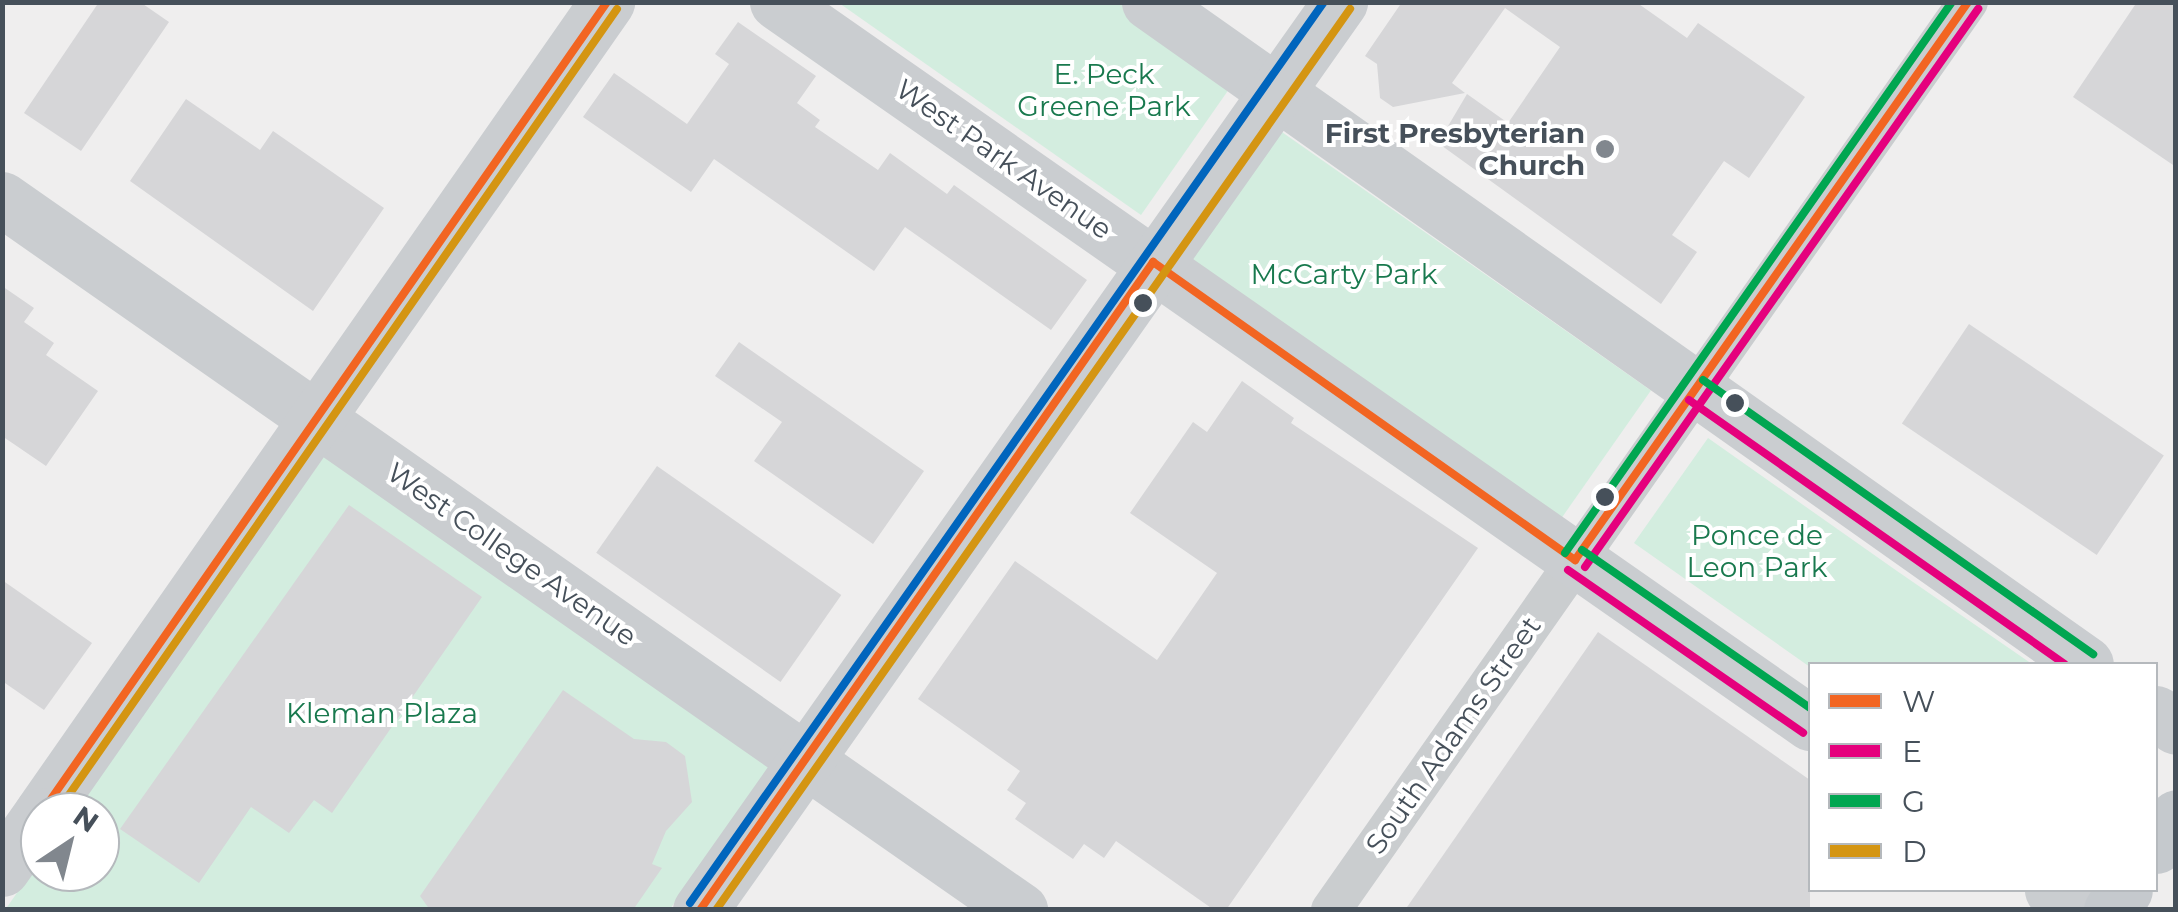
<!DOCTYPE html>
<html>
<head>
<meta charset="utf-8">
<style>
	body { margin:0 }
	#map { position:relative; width:2178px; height:912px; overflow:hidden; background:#efeeee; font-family:Montserrat,sans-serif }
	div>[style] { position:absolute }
	.green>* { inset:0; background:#d3eddf; transform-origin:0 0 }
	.building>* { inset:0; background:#d6d6d8; transform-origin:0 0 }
	.street>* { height:40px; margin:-20px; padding:0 20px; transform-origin:20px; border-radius:20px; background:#cacdcf }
	.secondary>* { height:55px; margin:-27.5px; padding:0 27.5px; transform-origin:27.5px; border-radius:27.5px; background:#cacdd0 }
	.primary>* { height:55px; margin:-27.5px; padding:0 27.5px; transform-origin:27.5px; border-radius:27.5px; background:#c5c9cd }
	.bus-1>* { height:8px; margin:-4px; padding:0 4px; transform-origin:4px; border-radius:4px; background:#f26522 }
	.bus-2>* { height:8px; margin:-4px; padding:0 4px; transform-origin:4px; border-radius:4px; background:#e5007d }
	.bus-3>* { height:8px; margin:-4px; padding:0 4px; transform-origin:4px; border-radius:4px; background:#00a651 }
	.bus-4>* { height:8px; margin:-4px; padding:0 4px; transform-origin:4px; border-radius:4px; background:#d49512 }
	.bus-5>* { height:8px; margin:-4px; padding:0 4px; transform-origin:4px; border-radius:4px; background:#0065bd }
	.dots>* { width:28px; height:28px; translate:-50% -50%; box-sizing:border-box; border:5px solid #fff; border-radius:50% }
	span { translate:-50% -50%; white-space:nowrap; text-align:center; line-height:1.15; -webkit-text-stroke:8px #fff; paint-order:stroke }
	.park-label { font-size:28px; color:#19794e }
	.poi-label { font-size:28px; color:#46505a; font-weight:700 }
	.right { translate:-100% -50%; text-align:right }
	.street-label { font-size:28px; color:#46505a }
	.frame { position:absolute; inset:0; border:5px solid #46505a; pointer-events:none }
	.legend { position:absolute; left:1808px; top:662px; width:350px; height:230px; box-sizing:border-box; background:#fff; border:2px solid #b5b9bd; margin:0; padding:12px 18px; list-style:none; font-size:30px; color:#46505a }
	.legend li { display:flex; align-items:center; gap:20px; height:50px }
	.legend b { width:50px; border:2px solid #b5b9bd }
	.north { position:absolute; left:20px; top:792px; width:100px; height:100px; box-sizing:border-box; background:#fff; border:2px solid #b5b9bd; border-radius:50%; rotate:35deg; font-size:28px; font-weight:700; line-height:40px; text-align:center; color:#46505a }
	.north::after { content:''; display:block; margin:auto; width:35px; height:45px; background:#81878e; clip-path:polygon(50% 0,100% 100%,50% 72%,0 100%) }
</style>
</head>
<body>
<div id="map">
	<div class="green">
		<i style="clip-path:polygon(839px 3px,1121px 3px,1234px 82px,1141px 215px)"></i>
		<i style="left:1279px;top:130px;width:454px;height:159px;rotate:35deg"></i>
		<i style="clip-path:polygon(1708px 438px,1897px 571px,2032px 664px,1810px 667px,1634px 543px)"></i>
		<i style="clip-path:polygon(330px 448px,767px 747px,769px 770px,670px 909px,5px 910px,40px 860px,40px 872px,100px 872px,100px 812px,73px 812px)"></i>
	</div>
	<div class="building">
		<i style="clip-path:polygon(99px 2px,140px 2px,169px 22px,81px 151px,24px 113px)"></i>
		<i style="clip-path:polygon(1402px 2px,1636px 2px,1687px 38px,1698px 23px,1805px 97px,1749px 178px,1724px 161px,1672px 235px,1697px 252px,1661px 304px,1438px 143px,1467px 94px,1508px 123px,1560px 47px,1505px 8px,1452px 83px,1465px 93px,1393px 107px,1380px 98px,1377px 64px,1365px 56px)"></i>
		<i style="clip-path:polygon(2137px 2px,2176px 2px,2176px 167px,2073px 97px)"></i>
		<i style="clip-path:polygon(738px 22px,816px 76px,797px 103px,820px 120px,815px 127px,878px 170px,890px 153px,947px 194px,954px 185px,1087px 280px,1051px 330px,905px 227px,874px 271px,714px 159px,691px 192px,583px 117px,614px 73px,687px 124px,729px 64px,715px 54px)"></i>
		<i style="clip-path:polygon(186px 99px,260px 150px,273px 131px,384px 208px,313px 311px,130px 181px)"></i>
		<i style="clip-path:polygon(2px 286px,34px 308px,24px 322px,54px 343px,46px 355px,98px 391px,46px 466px,2px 436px)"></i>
		<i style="left:1969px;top:324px;width:235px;height:120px;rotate:34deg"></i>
		<i style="clip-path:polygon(739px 342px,924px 471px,873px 544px,754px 461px,782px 422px,715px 376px)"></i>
		<i style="clip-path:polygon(1242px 381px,1294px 418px,1291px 423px,1478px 548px,1226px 910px,1214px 910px,1116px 841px,1104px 858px,1084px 844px,1073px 859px,1015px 819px,1026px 803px,1007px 790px,1020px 771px,918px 699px,1015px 561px,1157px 660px,1217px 573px,1130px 513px,1193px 422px,1207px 432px)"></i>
		<i style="left:657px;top:466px;width:225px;height:106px;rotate:35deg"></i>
		<i style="clip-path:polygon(349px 505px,482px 597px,332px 813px,314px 800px,289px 833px,251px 807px,199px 883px,120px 829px)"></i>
		<i style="clip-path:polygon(2px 580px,92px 643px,44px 710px,2px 681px)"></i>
		<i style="clip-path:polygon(1598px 632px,1810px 780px,1810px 910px,1405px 910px)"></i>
		<i style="clip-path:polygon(563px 690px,634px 739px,666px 742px,685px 756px,692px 802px,666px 831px,652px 864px,662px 868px,633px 910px,430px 910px,420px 896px)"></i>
	</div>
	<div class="street">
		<i style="left:1331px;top:910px;width:1109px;rotate:-54.95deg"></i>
	</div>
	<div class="secondary">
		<i style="left:777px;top:2px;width:1260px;rotate:34.91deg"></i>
		<i style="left:1149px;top:2px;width:1147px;rotate:35.24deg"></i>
		<i style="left:2px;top:199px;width:1242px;rotate:34.93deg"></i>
		<i style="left:2156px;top:713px;width:24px;rotate:35deg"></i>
		<i style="left:42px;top:812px;width:988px;rotate:-55.1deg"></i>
		<i style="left:2px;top:869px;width:66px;rotate:-54.9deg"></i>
		<i style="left:2052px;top:890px;width:35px;rotate:35deg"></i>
		<i style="left:700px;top:910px;width:1111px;rotate:-54.82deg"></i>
	</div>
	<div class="primary">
		<i style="left:2156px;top:846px;width:35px;rotate:-55deg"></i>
		<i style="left:2111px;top:910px;width:24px;rotate:-55deg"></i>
	</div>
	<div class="bus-1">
		<i style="left:42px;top:812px;width:988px;rotate:-55.1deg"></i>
		<i style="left:700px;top:910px;width:791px;rotate:-55.04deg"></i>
		<i style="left:1153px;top:262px;width:517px;rotate:35.23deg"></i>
		<i style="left:1575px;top:560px;width:683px;rotate:-54.84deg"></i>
	</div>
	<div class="bus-2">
		<i style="left:1689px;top:400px;width:459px;rotate:35.1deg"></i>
		<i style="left:1585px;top:567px;width:683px;rotate:-54.84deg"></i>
		<i style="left:1568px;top:570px;width:286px;rotate:34.7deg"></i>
	</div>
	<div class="bus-3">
		<i style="left:1703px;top:380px;width:477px;rotate:35.1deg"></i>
		<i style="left:1582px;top:550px;width:277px;rotate:34.7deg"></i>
		<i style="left:1565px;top:553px;width:673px;rotate:-54.92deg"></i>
	</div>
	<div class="bus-4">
		<i style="left:57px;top:812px;width:979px;rotate:-55.11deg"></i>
		<i style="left:716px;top:910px;width:1102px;rotate:-54.87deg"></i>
	</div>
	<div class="bus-5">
		<i style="left:690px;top:903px;width:1102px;rotate:-54.87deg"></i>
	</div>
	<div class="dots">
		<i style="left:1605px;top:149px;background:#81878e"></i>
		<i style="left:1143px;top:303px;background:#46505a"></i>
		<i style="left:1735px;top:403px;background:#46505a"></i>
		<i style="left:1605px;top:497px;background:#46505a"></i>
	</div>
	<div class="park-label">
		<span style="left:1104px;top:90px">E. Peck<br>Greene Park</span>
		<span style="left:1344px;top:274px">McCarty Park</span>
		<span style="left:1757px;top:551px">Ponce de<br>Leon Park</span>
		<span style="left:382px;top:713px">Kleman Plaza</span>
	</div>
	<div class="poi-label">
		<span class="right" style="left:1585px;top:149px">First Presbyterian<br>Church</span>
	</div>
	<div class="street-label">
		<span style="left:1004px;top:159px;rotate:35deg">West Park Avenue</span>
		<span style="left:512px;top:554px;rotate:35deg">West College Avenue</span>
		<span style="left:1453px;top:735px;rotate:-55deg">South Adams Street</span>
	</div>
	<div class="frame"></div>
	<ul class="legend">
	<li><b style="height:12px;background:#f26522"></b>W</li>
	<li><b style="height:12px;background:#e5007d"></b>E</li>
	<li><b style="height:12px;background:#00a651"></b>G</li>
	<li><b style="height:12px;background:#d49512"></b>D</li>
	</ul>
	<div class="north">N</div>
</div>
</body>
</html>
